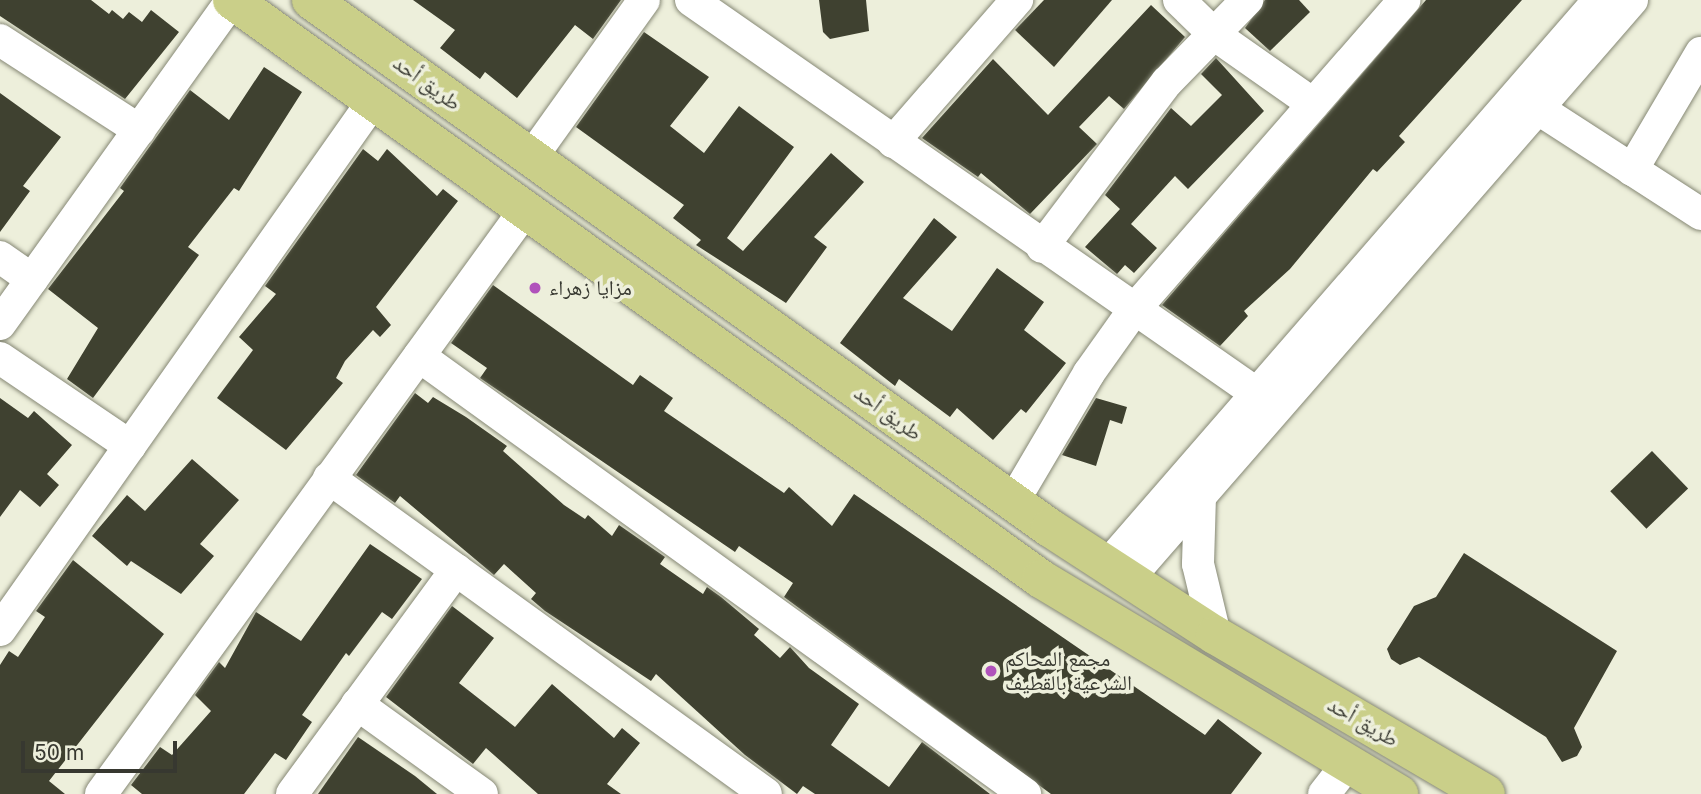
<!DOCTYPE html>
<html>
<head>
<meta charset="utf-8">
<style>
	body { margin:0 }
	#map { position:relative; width:1701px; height:794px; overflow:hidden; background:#edefdb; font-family:Inter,"Noto Naskh Arabic",sans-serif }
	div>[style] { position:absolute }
	.building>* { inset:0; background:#3f4130; transform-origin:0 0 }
	.roads { filter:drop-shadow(0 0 2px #868875) drop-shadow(0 0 2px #868875) }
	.minor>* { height:32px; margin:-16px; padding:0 16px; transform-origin:16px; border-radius:16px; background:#fff }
	.major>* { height:38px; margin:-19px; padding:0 19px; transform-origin:19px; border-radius:19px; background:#cacf89 }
	.dots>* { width:19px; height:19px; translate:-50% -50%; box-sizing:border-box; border:4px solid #edefdb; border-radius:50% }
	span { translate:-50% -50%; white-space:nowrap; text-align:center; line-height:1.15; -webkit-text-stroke:7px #edefdb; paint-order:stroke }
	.street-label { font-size:21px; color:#373830 }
	.poi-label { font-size:21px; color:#373830 }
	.left { translate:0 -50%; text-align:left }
	.scale { position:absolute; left:21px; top:741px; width:156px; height:32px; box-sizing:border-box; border:4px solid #373830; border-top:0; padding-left:9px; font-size:21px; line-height:24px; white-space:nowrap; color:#373830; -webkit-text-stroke:5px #edefdb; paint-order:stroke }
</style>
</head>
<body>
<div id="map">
	<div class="building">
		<i style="clip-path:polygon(0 0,91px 0,109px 14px,112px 10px,123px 19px,129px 12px,142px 22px,151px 10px,179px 32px,125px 99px,0 16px)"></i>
		<i style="clip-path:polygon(413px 0,621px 0,593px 39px,575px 25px,517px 98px,485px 72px,480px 79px,440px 48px,455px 30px)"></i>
		<i style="clip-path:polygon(819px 0,866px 0,869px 31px,830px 39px,823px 32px)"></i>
		<i style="clip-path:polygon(1044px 0,1112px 0,1054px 67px,1015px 30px)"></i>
		<i style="clip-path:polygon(1265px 0,1299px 0,1310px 12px,1270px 51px,1245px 28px)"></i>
		<i style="clip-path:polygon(1426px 0,1522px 0,1399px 136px,1405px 142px,1377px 172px,1373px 169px,1290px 269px,1244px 311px,1248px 316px,1220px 346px,1162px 305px)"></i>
		<i style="clip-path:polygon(1151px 5px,1185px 37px,1124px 109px,1109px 96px,1079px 127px,1097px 144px,1030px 214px,981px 173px,978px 177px,922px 138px,993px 59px,1048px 115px)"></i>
		<i style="clip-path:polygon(644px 32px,709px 77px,670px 126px,704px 153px,739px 106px,794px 147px,727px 238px,743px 251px,831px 153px,864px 182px,814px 237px,827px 247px,786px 303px,696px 245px,701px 240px,673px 218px,684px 205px,576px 127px)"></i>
		<i style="clip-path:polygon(1216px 58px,1264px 111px,1188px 189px,1175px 176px,1131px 224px,1157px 248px,1134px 273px,1125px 265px,1117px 274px,1085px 247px,1120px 209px,1105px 195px,1171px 108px,1191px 126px,1222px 95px,1201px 74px)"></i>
		<i style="clip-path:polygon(264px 67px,302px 92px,239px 191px,234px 188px,188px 247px,199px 255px,93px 398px,67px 379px,98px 328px,48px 289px,124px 191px,120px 188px,190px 90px,229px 120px)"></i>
		<i style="clip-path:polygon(0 93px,61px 137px,23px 186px,30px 191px,0 232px)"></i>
		<i style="clip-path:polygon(363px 149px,378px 161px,387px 149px,437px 196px,443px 189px,458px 201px,376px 307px,391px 325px,380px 337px,373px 330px,345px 361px,336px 378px,343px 383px,286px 450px,217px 398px,253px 350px,239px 337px,276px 294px,265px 286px)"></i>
		<i style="clip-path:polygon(934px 218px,957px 237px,903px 298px,952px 331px,997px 268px,1044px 302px,1024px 330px,1066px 363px,1026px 413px,1021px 409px,993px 440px,957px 408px,950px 417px,899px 379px,895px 386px,840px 343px)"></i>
		<i style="clip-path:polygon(493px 285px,633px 385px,640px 375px,673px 398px,664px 411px,784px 493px,789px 487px,832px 526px,854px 494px,1205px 735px,1218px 719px,1262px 753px,1231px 794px,1051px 794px,784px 597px,793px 583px,739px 546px,735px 552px,480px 378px,487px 368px,451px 343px)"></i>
		<i style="clip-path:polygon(415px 393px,428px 403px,433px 397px,466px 417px,507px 446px,503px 451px,564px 505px,585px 519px,588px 515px,612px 536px,619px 525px,665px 557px,660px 564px,703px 594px,707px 587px,721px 597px,759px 629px,754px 635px,780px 658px,790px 647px,809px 668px,859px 704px,831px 745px,889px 787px,922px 742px,990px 794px,815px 794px,803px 786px,797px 794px,745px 755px,656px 674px,651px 681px,545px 611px,531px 599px,536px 593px,504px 564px,494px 575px,400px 496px,395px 503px,356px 475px)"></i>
		<i style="clip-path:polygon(0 398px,28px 418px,34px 411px,72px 445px,47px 474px,59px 485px,40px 507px,20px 490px,0 517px)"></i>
		<i style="clip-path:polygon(1096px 398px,1127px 407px,1122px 424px,1110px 420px,1096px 466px,1062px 455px)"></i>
		<i style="left:1652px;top:451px;width:52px;height:58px;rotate:46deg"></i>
		<i style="clip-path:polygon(192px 459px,239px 500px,200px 544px,214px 556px,181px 594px,131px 561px,127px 566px,92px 536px,127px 495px,145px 511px)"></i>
		<i style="clip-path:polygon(370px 544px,422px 579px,392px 619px,382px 612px,349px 656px,346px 653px,302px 715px,312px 722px,286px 760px,275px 753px,244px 794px,142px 794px,131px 785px,160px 747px,172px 755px,211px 711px,195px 695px,219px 662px,225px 668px,256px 612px,301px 641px)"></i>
		<i style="clip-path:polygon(1464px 553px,1617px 651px,1574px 728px,1582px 747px,1577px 756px,1562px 762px,1546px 737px,1419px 657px,1400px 665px,1391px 659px,1387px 649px,1414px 606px,1436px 597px)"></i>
		<i style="clip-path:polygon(73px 560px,164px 634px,49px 781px,65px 794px,0 794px,0 665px,9px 651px,18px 657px,45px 617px,36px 611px)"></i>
		<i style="clip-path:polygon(452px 606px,494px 638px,459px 683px,515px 727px,552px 684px,614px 738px,622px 728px,640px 743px,607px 784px,621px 794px,538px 794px,486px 748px,473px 764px,386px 697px)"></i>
		<i style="clip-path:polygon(358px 737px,415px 776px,437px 794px,318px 794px)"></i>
	</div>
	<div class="roads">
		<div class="minor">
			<i style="left:691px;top:0;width:688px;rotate:34.82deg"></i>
			<i style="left:1179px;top:0;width:50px;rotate:44.2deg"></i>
			<i style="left:1215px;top:35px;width:120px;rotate:35.1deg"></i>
			<i style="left:0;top:40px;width:166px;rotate:32.9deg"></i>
			<i style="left:1537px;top:108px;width:195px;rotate:32.9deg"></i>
			<i style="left:893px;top:142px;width:189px;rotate:-48.9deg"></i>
			<i style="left:531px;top:158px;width:194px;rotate:-54.4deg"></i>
			<i style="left:1632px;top:170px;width:136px;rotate:-59.5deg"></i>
			<i style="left:1042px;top:247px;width:207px;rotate:-52.9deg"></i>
			<i style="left:1167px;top:82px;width:115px;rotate:-45.7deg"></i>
			<i style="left:0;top:257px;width:39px;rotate:35deg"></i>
			<i style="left:0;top:324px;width:398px;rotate:-54.4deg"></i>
			<i style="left:419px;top:356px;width:748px;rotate:35.86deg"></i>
			<i style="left:0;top:358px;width:157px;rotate:34.1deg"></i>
			<i style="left:329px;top:478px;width:539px;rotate:35.87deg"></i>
			<i style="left:1200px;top:496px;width:68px;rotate:91.7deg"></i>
			<i style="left:1198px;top:564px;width:73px;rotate:76.5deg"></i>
			<i style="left:1013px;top:502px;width:150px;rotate:-59.5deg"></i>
			<i style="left:1089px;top:373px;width:76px;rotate:-54.6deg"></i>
			<i style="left:1133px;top:311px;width:413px;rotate:-48.9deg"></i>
			<i style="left:1107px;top:566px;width:750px;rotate:-49deg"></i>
			<i style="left:1127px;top:580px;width:769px;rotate:-48.95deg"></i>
			<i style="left:0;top:630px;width:647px;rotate:-54.81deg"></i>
			<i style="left:357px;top:704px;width:154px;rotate:35.8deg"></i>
			<i style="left:101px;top:794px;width:722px;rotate:-54.02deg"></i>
			<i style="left:292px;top:794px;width:278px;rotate:-53.8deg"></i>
			<i style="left:1324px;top:794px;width:39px;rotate:-52deg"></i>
		</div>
		<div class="major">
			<i style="left:232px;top:0;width:995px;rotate:35.59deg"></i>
			<i style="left:1041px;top:579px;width:418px;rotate:31deg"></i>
			<i style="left:311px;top:0;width:908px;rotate:35.55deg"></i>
			<i style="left:1050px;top:528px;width:197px;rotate:33deg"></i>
			<i style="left:1215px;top:635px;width:314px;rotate:30.4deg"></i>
		</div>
	</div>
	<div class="dots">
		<i style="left:535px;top:288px;background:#b052bb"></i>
		<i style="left:991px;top:671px;background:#b052bb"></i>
	</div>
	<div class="street-label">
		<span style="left:427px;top:83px;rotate:36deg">طريق أحد</span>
		<span style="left:888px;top:413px;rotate:36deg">طريق أحد</span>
		<span style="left:1363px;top:722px;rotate:30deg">طريق أحد</span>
	</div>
	<div class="poi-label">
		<span class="left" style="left:549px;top:288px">مزايا زهراء</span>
		<span class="left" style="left:1005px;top:671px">مجمع المحاكم<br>الشرعية بالقطيف</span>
	</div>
	<div class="scale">50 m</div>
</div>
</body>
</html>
